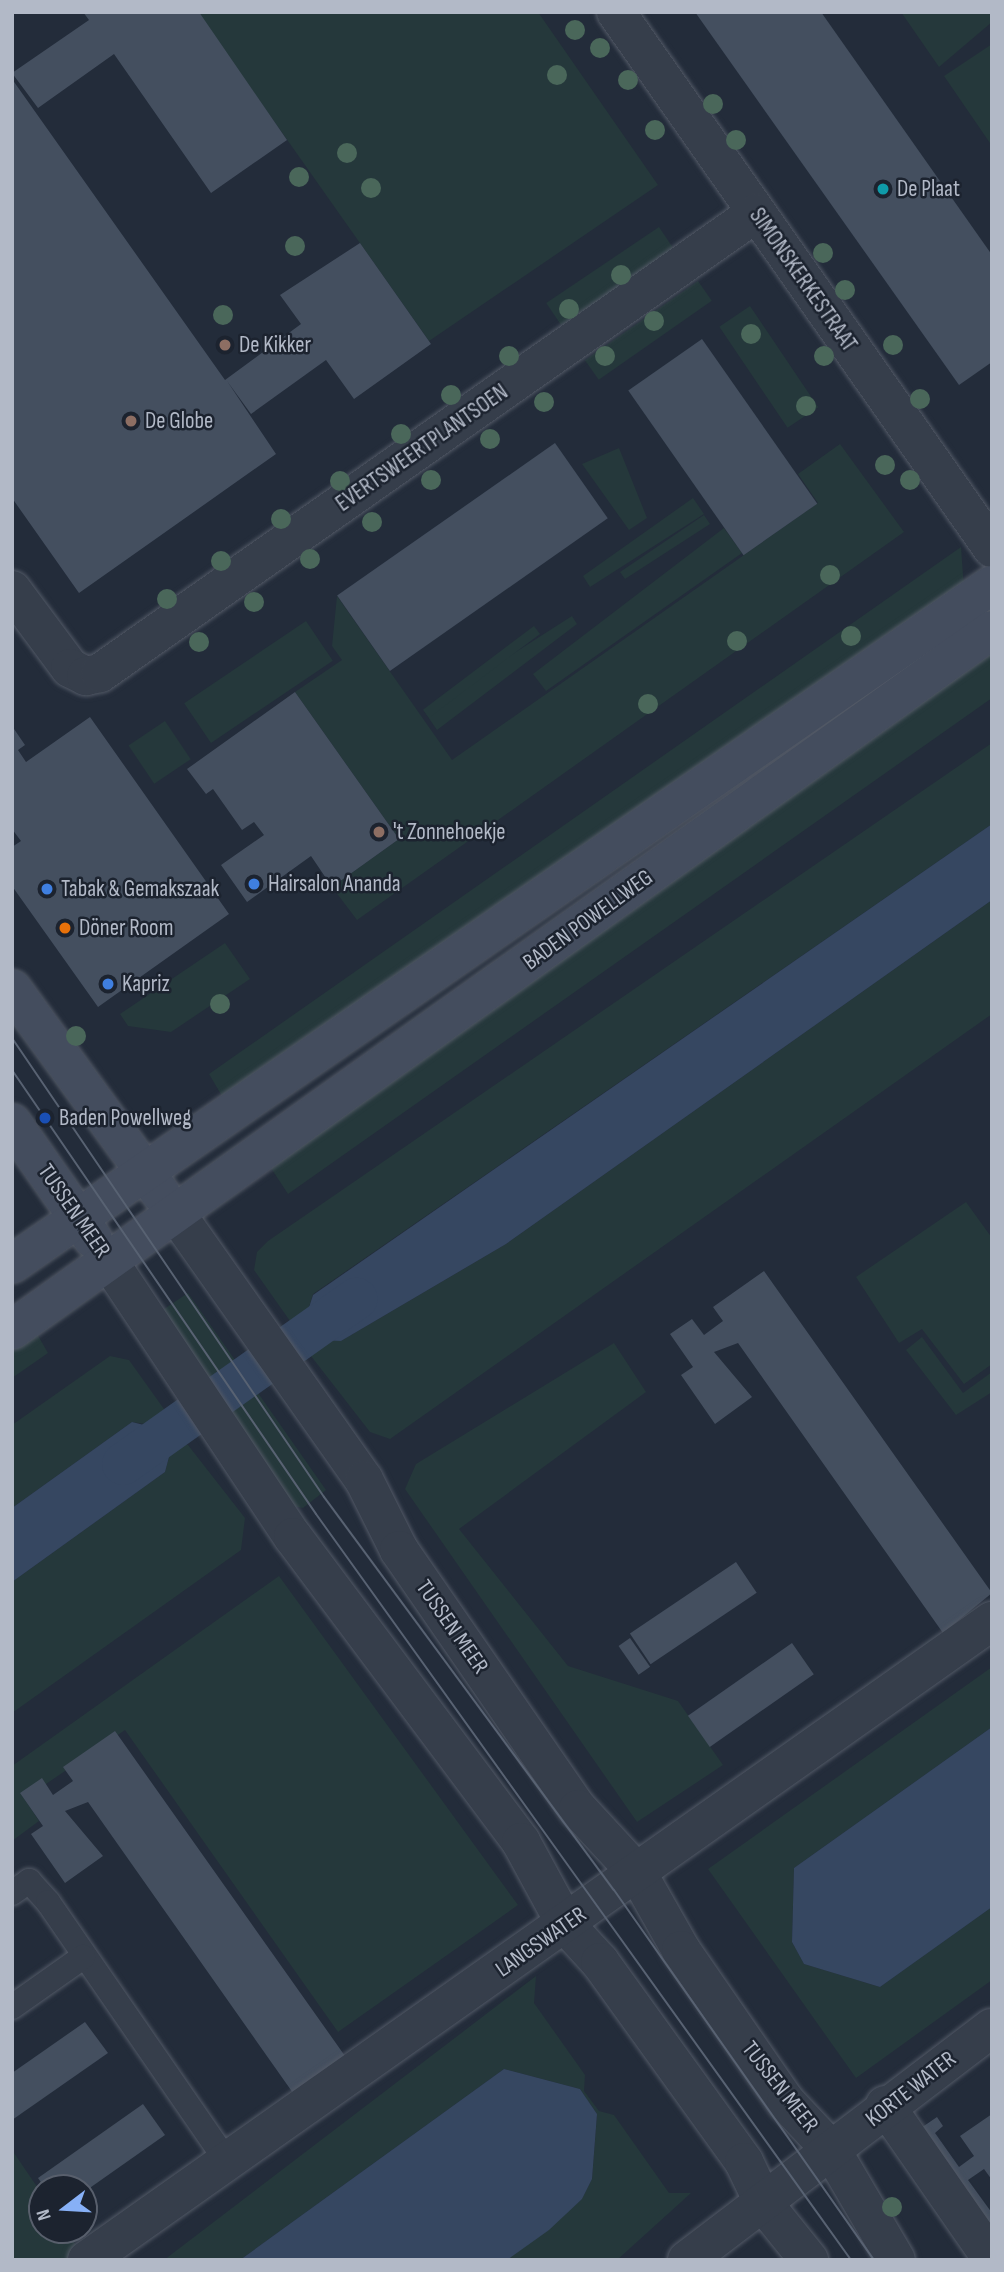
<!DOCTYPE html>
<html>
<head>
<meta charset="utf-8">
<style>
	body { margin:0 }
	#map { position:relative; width:1004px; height:2272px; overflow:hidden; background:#232c3a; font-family:"Sofia Sans Condensed",sans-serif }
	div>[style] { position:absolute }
	.green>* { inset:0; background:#25383b; transform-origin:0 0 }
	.water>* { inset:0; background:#364761 }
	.canal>* { height:42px; margin:-21px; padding:0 21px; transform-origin:21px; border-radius:21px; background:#364761 }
	.building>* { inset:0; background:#444f5f; transform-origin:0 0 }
	.roads { filter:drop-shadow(0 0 2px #525966) drop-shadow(0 0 2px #525966) }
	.lane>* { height:24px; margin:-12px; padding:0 12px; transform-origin:12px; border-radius:12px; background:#363e4b }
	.street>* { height:38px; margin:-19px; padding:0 19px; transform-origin:19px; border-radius:19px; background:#363e4b }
	.secondary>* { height:38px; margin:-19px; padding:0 19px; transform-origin:19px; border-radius:19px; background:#444d5e }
	.tram>* { height:2px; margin:-1px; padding:0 1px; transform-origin:1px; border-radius:1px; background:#586272 }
	.trees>* { width:20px; height:20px; margin:-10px; border-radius:50%; background:#4a675a }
	.dots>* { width:19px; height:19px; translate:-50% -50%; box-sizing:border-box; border:4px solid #1c232f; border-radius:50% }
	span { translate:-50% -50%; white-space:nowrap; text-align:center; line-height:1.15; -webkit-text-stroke:5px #1c232f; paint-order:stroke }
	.poi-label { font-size:23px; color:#b2b9c7 }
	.left { translate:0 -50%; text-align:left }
	.street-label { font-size:23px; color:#b2b9c7 }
	.frame { position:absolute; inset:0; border:14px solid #b2b9c7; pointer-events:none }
	.north { position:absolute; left:28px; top:2174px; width:70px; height:70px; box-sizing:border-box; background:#1c232f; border:2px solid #585f6c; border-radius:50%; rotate:253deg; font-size:19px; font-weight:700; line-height:28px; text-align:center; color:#b2b9c7 }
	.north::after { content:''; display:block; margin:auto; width:24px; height:32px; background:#87b0f6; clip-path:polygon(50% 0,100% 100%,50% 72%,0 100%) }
</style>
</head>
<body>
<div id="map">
	<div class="green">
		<i style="clip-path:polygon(197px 12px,538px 12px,658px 185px,429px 341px)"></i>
		<i style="clip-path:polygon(901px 12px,992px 12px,992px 22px,939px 67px)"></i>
		<i style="clip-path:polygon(992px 44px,992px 146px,944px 76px)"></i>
		<i style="left:659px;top:227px;width:27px;height:136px;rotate:56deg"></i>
		<i style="left:698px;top:281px;width:24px;height:138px;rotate:55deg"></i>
		<i style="left:750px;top:306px;width:122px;height:37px;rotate:56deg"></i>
		<i style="clip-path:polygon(840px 444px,904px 532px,357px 920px,332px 887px,399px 839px,295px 692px,342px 660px,332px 646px,337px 596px,452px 760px,818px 503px,798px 474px)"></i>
		<i style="clip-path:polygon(619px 448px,647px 518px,629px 530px,582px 464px)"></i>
		<i style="clip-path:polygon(693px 498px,704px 514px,590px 587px,583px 576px)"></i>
		<i style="clip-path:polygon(704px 515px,710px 524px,625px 579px,620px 572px)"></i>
		<i style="clip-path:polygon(724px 528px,742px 553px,546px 691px,533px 674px)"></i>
		<i style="clip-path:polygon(961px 547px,964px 589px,222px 1096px,209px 1074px)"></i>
		<i style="clip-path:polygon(572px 616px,577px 624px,437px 730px,424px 711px)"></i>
		<i style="left:306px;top:621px;width:48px;height:147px;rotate:56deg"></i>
		<i style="left:534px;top:626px;width:10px;height:139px;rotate:53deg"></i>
		<i style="clip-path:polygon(992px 649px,992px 698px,288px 1194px,269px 1165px)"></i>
		<i style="left:165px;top:721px;width:46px;height:44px;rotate:56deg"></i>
		<i style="clip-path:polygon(992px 743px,992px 824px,313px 1294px,304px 1323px,290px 1321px,254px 1270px,257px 1252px,268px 1241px)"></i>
		<i style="clip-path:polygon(992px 900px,992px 1014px,390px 1439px,370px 1432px,311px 1356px,315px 1340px,341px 1341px,506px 1244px)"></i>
		<i style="clip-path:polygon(225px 943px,250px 979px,171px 1032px,128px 1026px,120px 1014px)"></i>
		<i style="clip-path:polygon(966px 1202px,992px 1238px,992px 1364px,964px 1384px,922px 1329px,899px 1343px,856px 1277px)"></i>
		<i style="clip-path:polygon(188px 1293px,326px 1490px,303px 1508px,292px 1506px,169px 1334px,164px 1309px)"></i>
		<i style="clip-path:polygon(36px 1332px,48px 1353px,12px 1378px,12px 1349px)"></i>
		<i style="clip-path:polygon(922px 1337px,963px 1393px,992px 1372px,992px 1392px,956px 1415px,906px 1350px)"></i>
		<i style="clip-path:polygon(614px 1343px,646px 1392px,459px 1529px,568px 1666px,678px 1701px,723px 1765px,637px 1822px,405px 1489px,416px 1464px)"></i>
		<i style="clip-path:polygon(110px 1356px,129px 1360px,164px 1409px,160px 1426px,132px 1422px,12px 1508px,12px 1425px)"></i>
		<i style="clip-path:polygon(173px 1442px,188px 1445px,245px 1518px,241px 1550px,12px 1713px,12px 1582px,165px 1472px)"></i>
		<i style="clip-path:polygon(279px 1576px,518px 1905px,338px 2032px,125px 1730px,46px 1784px,21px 1794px,39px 1821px,12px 1841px,12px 1766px)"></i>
		<i style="clip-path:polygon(992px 1667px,992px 1727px,794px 1868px,792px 1942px,804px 1964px,880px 1987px,992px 1907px,992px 1980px,856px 2078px,708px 1869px)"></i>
		<i style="clip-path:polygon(536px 1976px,534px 2003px,585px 2075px,584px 2091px,599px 2111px,614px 2115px,669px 2193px,691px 2193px,617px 2260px,507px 2260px,582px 2199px,592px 2179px,597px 2114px,580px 2089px,504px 2069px,240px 2260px,164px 2260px)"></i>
		<i style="clip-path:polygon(12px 2150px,42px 2194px,42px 2230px,66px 2230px,80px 2251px,67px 2260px,12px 2260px)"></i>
	</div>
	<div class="water">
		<i style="clip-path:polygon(992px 824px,992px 900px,506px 1244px,341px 1341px,315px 1340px,304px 1323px,313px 1295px)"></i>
		<i style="clip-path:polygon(132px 1422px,168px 1431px,173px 1442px,165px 1472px,12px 1582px,12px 1508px)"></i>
		<i style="clip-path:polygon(992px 1727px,992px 1907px,880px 1987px,804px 1964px,792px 1942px,794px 1868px)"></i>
		<i style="clip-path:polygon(504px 2069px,580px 2089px,597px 2114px,592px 2179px,582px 2199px,549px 2230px,507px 2260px,240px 2260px)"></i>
	</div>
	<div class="canal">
		<i style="left:123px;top:1464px;width:286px;rotate:-35.3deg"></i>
	</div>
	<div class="building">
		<i style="clip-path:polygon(83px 12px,199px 12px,287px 140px,211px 193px,114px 54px,38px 108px,12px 73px,89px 20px)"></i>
		<i style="clip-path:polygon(695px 12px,821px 12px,992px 255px,992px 362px,959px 385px)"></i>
		<i style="clip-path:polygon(12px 79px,225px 380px,301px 324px,280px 295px,360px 243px,431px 344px,354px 399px,326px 360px,251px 414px,227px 381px,276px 454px,79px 593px,12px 498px)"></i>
		<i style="left:702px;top:339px;width:201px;height:90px;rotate:55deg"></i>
		<i style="left:555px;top:443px;width:92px;height:266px;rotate:55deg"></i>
		<i style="clip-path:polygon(295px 692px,399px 839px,332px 887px,311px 856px,247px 902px,221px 865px,264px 835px,254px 822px,242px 830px,213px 789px,206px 794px,187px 769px)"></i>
		<i style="clip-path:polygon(90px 717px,229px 914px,98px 1007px,12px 886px,12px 847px,21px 841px,12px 829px,12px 726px,25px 745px,18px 750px,26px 762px)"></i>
		<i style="clip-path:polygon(764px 1271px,992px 1593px,943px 1633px,738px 1343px,714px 1352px,752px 1397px,715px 1424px,681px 1375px,693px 1367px,670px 1334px,692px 1319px,704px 1335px,723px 1321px,713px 1307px)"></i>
		<i style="left:736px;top:1562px;width:37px;height:128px;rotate:56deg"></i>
		<i style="left:630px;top:1638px;width:35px;height:14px;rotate:55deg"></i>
		<i style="left:792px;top:1643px;width:38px;height:127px;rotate:55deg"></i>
		<i style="clip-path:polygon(115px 1731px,345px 2056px,293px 2093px,88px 1802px,65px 1811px,103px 1856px,65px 1883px,31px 1834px,43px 1826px,20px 1793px,42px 1778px,53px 1795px,73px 1781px,63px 1767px)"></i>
		<i style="clip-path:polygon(85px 2022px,108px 2053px,12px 2120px,12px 2073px)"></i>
		<i style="clip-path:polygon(143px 2104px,165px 2135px,84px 2192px,45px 2188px,38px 2178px)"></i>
		<i style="clip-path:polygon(992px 2114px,992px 2180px,984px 2169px,968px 2180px,992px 2213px,992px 2234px,918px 2130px,937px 2117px,943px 2126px,935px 2133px,959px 2167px,974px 2156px,960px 2136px)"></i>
	</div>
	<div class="roads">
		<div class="lane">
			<i style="left:12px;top:1893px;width:21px;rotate:-35deg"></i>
			<i style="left:29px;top:1881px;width:28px;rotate:48deg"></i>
			<i style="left:48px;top:1902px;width:312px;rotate:55.4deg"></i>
			<i style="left:12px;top:2007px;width:87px;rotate:-35.2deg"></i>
		</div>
		<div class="street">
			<i style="left:616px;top:12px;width:655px;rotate:54.95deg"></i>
			<i style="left:12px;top:590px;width:97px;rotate:53.4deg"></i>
			<i style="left:70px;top:668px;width:18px;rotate:27deg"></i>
			<i style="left:86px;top:676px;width:14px;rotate:-12deg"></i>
			<i style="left:100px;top:673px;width:801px;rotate:-35.04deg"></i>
			<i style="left:177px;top:1215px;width:324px;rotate:54.8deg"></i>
			<i style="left:364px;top:1480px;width:78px;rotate:63.4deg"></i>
			<i style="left:399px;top:1550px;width:315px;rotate:55.4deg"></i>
			<i style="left:578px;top:1809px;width:88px;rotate:47.3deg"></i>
			<i style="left:638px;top:1874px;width:87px;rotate:60.5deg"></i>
			<i style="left:681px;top:1950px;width:185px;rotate:55.4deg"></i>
			<i style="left:786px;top:2102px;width:67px;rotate:46.8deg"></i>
			<i style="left:832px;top:2151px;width:126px;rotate:59.6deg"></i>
			<i style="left:110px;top:1263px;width:329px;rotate:56.3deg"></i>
			<i style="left:293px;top:1537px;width:381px;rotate:53.2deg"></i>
			<i style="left:521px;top:1842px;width:94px;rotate:61.5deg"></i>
			<i style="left:566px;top:1925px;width:50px;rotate:47.4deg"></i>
			<i style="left:600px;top:1962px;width:246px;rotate:54.2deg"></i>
			<i style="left:744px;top:2162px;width:47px;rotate:64.5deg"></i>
			<i style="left:764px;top:2204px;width:72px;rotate:51.2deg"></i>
			<i style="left:885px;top:2105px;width:188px;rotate:55.2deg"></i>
			<i style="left:87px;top:2260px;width:1108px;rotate:-35.23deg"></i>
			<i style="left:687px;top:2260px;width:383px;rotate:-37.3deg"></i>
		</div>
		<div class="secondary">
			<i style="left:12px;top:989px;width:253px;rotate:54deg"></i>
			<i style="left:12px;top:1123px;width:141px;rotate:55.1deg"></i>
			<i style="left:12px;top:1264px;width:1192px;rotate:-34.72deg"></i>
			<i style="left:12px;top:1330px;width:1204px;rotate:-35.54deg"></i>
		</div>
	</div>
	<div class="tram">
		<i style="left:12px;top:1038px;width:555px;rotate:55.79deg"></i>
		<i style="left:324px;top:1497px;width:488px;rotate:53.6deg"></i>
		<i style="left:614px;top:1890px;width:452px;rotate:54.9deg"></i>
		<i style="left:12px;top:1070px;width:538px;rotate:55.6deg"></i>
		<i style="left:316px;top:1514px;width:918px;rotate:54.35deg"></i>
	</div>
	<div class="trees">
		<i style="left:575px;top:30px"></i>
		<i style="left:600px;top:48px"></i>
		<i style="left:557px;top:75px"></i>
		<i style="left:628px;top:80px"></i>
		<i style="left:713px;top:104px"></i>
		<i style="left:655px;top:130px"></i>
		<i style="left:736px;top:140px"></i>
		<i style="left:347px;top:153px"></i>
		<i style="left:299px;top:177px"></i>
		<i style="left:371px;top:188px"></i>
		<i style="left:295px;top:246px"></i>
		<i style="left:823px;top:253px"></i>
		<i style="left:621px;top:275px"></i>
		<i style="left:845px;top:290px"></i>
		<i style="left:569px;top:309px"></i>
		<i style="left:223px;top:315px"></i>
		<i style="left:654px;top:321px"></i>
		<i style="left:751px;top:334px"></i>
		<i style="left:893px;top:345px"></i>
		<i style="left:509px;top:356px"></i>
		<i style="left:605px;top:356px"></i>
		<i style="left:824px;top:356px"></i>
		<i style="left:451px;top:395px"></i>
		<i style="left:920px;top:399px"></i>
		<i style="left:544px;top:402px"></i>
		<i style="left:806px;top:406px"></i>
		<i style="left:401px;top:434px"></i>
		<i style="left:490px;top:439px"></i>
		<i style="left:885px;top:465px"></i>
		<i style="left:431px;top:480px"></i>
		<i style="left:910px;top:480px"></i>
		<i style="left:340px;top:481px"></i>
		<i style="left:281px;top:519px"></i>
		<i style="left:372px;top:522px"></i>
		<i style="left:310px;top:559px"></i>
		<i style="left:221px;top:561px"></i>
		<i style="left:830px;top:575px"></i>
		<i style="left:167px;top:599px"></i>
		<i style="left:254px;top:602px"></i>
		<i style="left:851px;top:636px"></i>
		<i style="left:737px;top:641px"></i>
		<i style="left:199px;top:642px"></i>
		<i style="left:648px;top:704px"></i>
		<i style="left:220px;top:1004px"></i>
		<i style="left:76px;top:1036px"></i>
		<i style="left:892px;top:2207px"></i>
	</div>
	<div class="dots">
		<i style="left:883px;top:189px;background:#0f9aa8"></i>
		<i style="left:225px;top:345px;background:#8d6e63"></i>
		<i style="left:131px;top:421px;background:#8d6e63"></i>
		<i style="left:379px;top:832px;background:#8d6e63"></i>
		<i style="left:254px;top:884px;background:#3f7fe0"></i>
		<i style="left:47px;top:889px;background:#3f7fe0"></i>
		<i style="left:65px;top:928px;background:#e8710a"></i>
		<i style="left:108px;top:984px;background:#3f7fe0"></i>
		<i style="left:45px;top:1118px;background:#1a4fb4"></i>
	</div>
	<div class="poi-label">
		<span class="left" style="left:897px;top:189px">De Plaat</span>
		<span class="left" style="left:239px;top:345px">De Kikker</span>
		<span class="left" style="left:145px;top:421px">De Globe</span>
		<span class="left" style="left:393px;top:832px">'t Zonnehoekje</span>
		<span class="left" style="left:268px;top:884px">Hairsalon Ananda</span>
		<span class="left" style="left:61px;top:889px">Tabak &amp; Gemakszaak</span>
		<span class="left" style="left:79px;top:928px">Döner Room</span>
		<span class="left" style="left:122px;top:984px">Kapriz</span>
		<span class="left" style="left:59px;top:1118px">Baden Powellweg</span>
	</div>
	<div class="street-label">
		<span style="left:803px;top:280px;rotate:55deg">SIMONSKERKESTRAAT</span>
		<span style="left:422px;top:448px;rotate:-35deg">EVERTSWEERTPLANTSOEN</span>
		<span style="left:588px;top:920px;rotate:-36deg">BADEN POWELLWEG</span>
		<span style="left:74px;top:1211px;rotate:55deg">TUSSEN MEER</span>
		<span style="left:452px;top:1627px;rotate:55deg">TUSSEN MEER</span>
		<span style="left:541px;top:1942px;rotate:-35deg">LANGSWATER</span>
		<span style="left:780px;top:2087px;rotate:52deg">TUSSEN MEER</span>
		<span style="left:911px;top:2089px;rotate:-38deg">KORTE WATER</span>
	</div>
	<div class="frame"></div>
	<div class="north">N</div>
</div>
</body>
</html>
